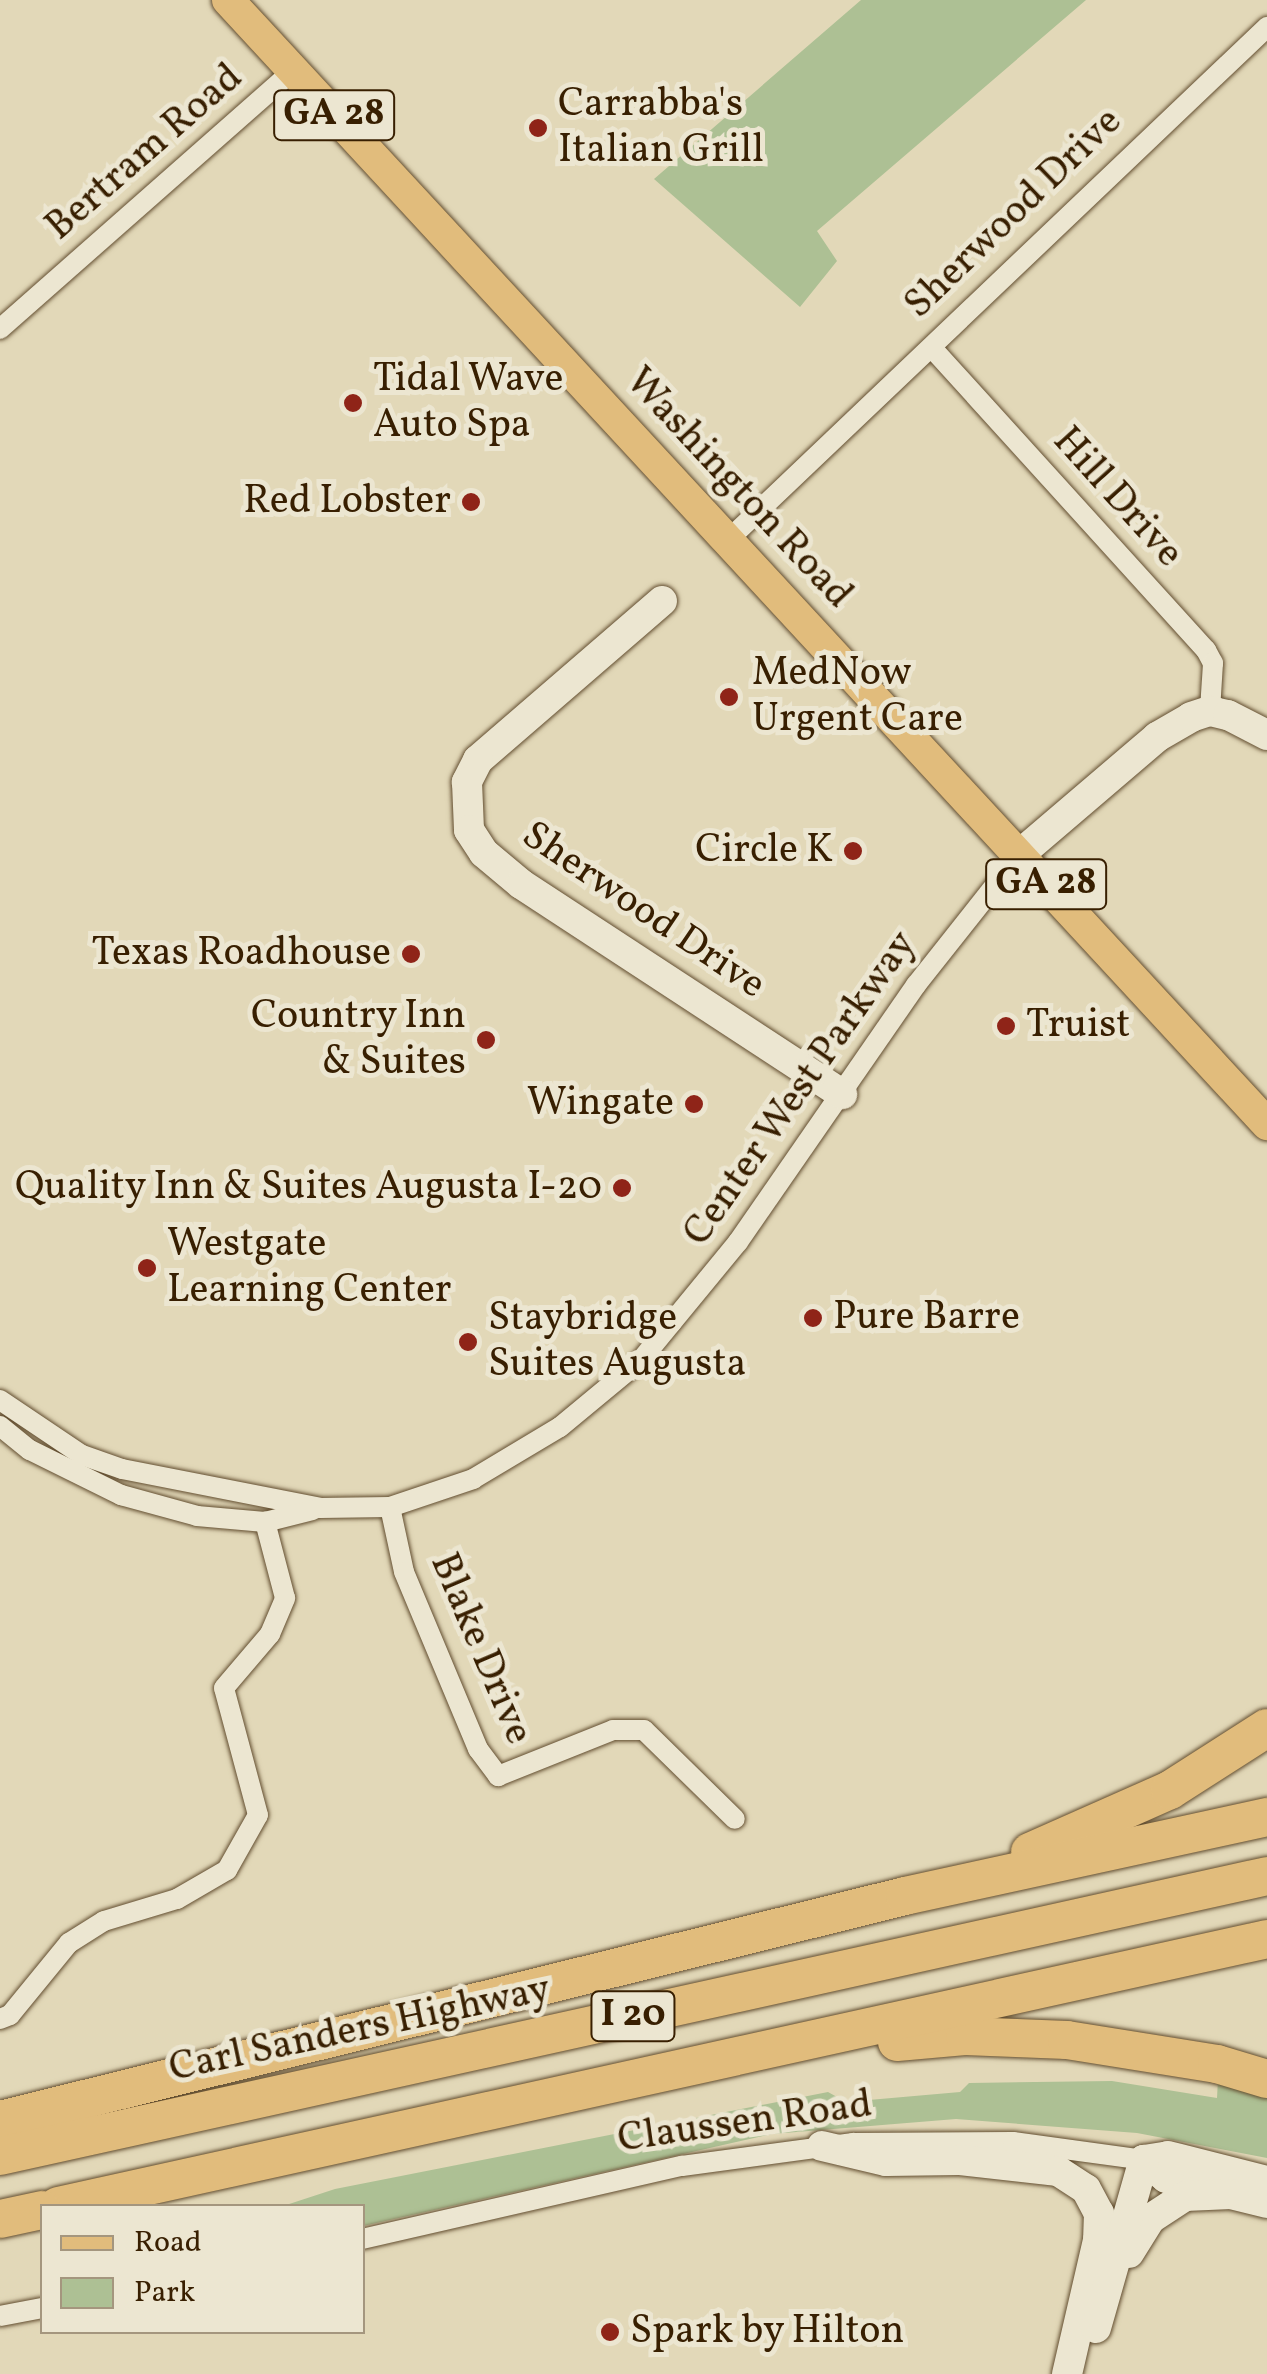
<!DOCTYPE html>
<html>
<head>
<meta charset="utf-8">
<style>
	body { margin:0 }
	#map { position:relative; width:1267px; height:2374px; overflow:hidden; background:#e2d8b8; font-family:Vollkorn,serif }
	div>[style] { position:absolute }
	.green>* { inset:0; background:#adc094 }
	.roads { filter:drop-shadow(0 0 2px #624d2f) drop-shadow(0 0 2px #624d2f) }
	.street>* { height:20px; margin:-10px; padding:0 10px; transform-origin:10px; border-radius:10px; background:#ece6d1 }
	.secondary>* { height:30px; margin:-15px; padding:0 15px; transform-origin:15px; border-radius:15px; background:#ece6d1 }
	.primary>* { height:32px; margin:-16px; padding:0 16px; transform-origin:16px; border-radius:16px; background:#e1bc7c }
	.highway>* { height:38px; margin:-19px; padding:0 19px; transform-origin:19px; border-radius:19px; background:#e1bc7c }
	.dots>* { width:28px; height:28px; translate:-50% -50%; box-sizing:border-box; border:5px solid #ece6d1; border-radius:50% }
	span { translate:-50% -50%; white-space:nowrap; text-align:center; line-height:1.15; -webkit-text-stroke:10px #ece6d1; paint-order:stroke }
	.shield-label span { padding:2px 8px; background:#ece6d1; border:2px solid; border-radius:8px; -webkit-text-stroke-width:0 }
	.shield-label { font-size:38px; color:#381f01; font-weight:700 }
	.poi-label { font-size:40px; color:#381f01 }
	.left { translate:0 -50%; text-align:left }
	.right { translate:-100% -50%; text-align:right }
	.street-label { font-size:40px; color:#381f01 }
	.legend { position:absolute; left:40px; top:2204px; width:325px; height:130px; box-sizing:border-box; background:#ece6d1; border:2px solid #a4967e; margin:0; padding:12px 18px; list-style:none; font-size:30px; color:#381f01 }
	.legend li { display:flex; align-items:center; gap:20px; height:50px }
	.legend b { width:50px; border:2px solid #a4967e }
</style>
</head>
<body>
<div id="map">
	<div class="green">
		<i style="clip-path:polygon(861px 0,1086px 0,817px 231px,837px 261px,800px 307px,654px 179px)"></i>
		<i style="clip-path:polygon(1218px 2079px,1267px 2086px,1267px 2158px,1137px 2133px,956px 2119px,772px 2134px,363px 2226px,362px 2206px,283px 2206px,335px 2189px,828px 2092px,846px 2102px,960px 2092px,969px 2083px,1112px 2081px,1217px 2098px)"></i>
	</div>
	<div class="roads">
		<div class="street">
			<i style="left:0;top:329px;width:390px;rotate:-41.4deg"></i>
			<i style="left:932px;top:348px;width:408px;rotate:47.8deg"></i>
			<i style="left:1206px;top:650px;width:15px;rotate:62deg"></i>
			<i style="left:1213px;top:663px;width:48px;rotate:93.6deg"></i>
			<i style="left:727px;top:541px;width:746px;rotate:-43.59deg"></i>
			<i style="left:0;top:1400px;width:99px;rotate:33.9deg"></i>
			<i style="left:82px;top:1455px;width:42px;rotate:19.3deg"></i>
			<i style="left:122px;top:1469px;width:202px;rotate:11.1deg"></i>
			<i style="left:320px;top:1508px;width:70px;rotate:-0.8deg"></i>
			<i style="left:390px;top:1507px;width:88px;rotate:-18.6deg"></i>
			<i style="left:473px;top:1479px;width:101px;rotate:-30.9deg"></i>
			<i style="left:560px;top:1427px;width:105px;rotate:-39.6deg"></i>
			<i style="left:641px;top:1360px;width:153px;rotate:-50.6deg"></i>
			<i style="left:738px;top:1242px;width:313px;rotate:-55.3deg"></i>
			<i style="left:916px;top:985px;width:166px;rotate:-51.6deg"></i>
			<i style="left:0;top:1426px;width:38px;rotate:39deg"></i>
			<i style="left:30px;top:1450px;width:102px;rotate:26.3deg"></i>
			<i style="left:121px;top:1495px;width:79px;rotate:15.4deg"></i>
			<i style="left:197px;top:1516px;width:68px;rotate:5deg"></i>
			<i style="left:265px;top:1522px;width:49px;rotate:-14deg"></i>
			<i style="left:390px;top:1507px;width:66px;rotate:77.8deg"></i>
			<i style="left:404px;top:1572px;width:192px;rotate:67.3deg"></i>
			<i style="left:478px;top:1749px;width:34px;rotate:53deg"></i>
			<i style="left:498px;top:1776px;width:124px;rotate:-21.8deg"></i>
			<i style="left:613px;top:1730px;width:31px"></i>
			<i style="left:644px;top:1730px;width:127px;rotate:44.4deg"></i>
			<i style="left:0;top:2019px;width:11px;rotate:-22deg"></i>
			<i style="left:10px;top:2015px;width:93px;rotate:-50.7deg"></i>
			<i style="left:69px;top:1943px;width:41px;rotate:-32.2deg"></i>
			<i style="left:104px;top:1921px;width:76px;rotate:-16.8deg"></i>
			<i style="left:177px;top:1899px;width:58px;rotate:-30.1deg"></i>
			<i style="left:227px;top:1870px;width:63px;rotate:-60.6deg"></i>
			<i style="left:258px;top:1815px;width:131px;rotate:-105deg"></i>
			<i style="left:224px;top:1688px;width:71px;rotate:-49.6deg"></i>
			<i style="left:270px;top:1634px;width:39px;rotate:-67deg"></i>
			<i style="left:285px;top:1598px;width:79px;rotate:-104.7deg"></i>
			<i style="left:362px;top:2239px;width:328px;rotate:-12.9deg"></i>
			<i style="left:682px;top:2166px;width:173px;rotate:-7.7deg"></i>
			<i style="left:853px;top:2143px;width:160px;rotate:-0.4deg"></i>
			<i style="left:1013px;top:2142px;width:132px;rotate:7.8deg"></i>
			<i style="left:0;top:2316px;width:43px;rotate:-10.8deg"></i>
		</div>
		<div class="secondary">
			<i style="left:662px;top:601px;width:243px;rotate:139.2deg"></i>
			<i style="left:478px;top:760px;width:25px;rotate:117deg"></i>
			<i style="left:467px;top:782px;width:48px;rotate:87.6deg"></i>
			<i style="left:469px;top:830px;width:27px;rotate:57deg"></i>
			<i style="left:484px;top:853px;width:48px;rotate:40deg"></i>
			<i style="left:521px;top:884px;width:384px;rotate:33.2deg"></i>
			<i style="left:1019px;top:855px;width:182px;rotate:-40.5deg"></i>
			<i style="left:1157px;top:737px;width:39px;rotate:-30deg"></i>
			<i style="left:1191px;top:717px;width:20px;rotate:-18deg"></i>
			<i style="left:1210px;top:711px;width:18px;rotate:13deg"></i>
			<i style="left:1228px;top:715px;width:44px;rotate:27.1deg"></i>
			<i style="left:822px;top:2146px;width:66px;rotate:13.2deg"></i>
			<i style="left:886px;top:2161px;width:74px;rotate:-0.8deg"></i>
			<i style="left:960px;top:2160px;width:99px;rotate:6.4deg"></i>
			<i style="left:1058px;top:2171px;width:33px;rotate:33deg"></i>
			<i style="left:1086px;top:2189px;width:27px;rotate:62deg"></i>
			<i style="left:1099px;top:2213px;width:27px;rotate:92deg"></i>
			<i style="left:1098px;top:2240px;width:138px;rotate:103deg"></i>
			<i style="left:1144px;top:2160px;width:28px;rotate:39deg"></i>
			<i style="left:1166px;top:2178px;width:104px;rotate:13.9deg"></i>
			<i style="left:1144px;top:2160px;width:24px;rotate:-9deg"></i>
			<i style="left:1168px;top:2156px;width:102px;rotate:14.2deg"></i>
			<i style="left:1129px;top:2253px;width:40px;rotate:-58deg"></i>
			<i style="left:1150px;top:2219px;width:42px;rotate:-33.3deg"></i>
			<i style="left:1185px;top:2196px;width:46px;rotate:-2.5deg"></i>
			<i style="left:1096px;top:2328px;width:175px;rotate:-74.1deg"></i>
		</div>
		<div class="primary">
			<i style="left:228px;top:0;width:1531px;rotate:47.25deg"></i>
		</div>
		<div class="highway">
			<i style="left:1030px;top:1852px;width:153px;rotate:-23.9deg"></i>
			<i style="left:1170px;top:1790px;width:115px;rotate:-32.6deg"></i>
			<i style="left:897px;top:2042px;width:68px;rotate:-5deg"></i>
			<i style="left:965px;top:2036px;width:102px;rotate:2.2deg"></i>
			<i style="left:1067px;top:2040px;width:152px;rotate:9.1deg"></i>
			<i style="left:1217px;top:2064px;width:52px;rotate:16.7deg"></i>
			<i style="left:0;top:2120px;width:932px;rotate:-13.9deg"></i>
			<i style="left:905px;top:1896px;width:371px;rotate:-12.3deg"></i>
			<i style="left:0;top:2156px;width:1298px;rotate:-12.46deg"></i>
			<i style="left:58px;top:2206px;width:1238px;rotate:-12.45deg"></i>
			<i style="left:0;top:2219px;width:43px;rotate:-12.1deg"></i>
		</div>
	</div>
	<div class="dots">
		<i style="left:538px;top:128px;background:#8f2418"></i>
		<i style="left:353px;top:403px;background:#8f2418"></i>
		<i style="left:471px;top:502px;background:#8f2418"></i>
		<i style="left:729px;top:697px;background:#8f2418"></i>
		<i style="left:853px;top:851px;background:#8f2418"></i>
		<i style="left:411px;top:954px;background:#8f2418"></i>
		<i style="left:1006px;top:1026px;background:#8f2418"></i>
		<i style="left:486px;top:1040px;background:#8f2418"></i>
		<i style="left:694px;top:1104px;background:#8f2418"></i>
		<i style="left:622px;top:1188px;background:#8f2418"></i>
		<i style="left:147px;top:1268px;background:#8f2418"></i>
		<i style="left:813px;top:1318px;background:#8f2418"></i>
		<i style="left:468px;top:1342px;background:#8f2418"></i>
		<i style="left:610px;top:2332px;background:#8f2418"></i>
	</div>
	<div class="shield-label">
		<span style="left:334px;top:115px">GA 28</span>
		<span style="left:1046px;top:884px">GA 28</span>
		<span style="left:633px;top:2016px">I 20</span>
	</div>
	<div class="poi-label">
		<span class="left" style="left:558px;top:128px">Carrabba's<br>Italian Grill</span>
		<span class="left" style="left:373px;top:403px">Tidal Wave<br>Auto Spa</span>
		<span class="right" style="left:451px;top:502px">Red Lobster</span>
		<span class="left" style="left:752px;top:697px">MedNow<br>Urgent Care</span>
		<span class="right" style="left:833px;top:851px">Circle K</span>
		<span class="right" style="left:391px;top:954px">Texas Roadhouse</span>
		<span class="right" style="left:466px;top:1040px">Country Inn<br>&amp; Suites</span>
		<span class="left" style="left:1026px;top:1026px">Truist</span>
		<span class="right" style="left:674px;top:1104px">Wingate</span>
		<span class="right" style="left:602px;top:1188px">Quality Inn &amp; Suites Augusta I-20</span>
		<span class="left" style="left:167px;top:1268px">Westgate<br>Learning Center</span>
		<span class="left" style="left:833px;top:1318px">Pure Barre</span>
		<span class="left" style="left:488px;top:1342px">Staybridge<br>Suites Augusta</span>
		<span class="left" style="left:630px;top:2332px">Spark by Hilton</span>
	</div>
	<div class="street-label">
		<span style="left:145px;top:153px;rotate:-41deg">Bertram Road</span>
		<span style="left:1014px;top:214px;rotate:-44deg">Sherwood Drive</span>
		<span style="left:738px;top:489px;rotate:47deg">Washington Road</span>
		<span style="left:1117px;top:498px;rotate:48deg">Hill Drive</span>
		<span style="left:643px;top:911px;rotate:34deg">Sherwood Drive</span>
		<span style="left:801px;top:1089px;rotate:-55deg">Center West Parkway</span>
		<span style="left:480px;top:1649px;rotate:67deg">Blake Drive</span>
		<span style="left:360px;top:2030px;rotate:-12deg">Carl Sanders Highway</span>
		<span style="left:745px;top:2123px;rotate:-8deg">Claussen Road</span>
	</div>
	<ul class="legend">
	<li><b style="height:12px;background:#e1bc7c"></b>Road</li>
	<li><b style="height:28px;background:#adc094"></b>Park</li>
	</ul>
</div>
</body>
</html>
